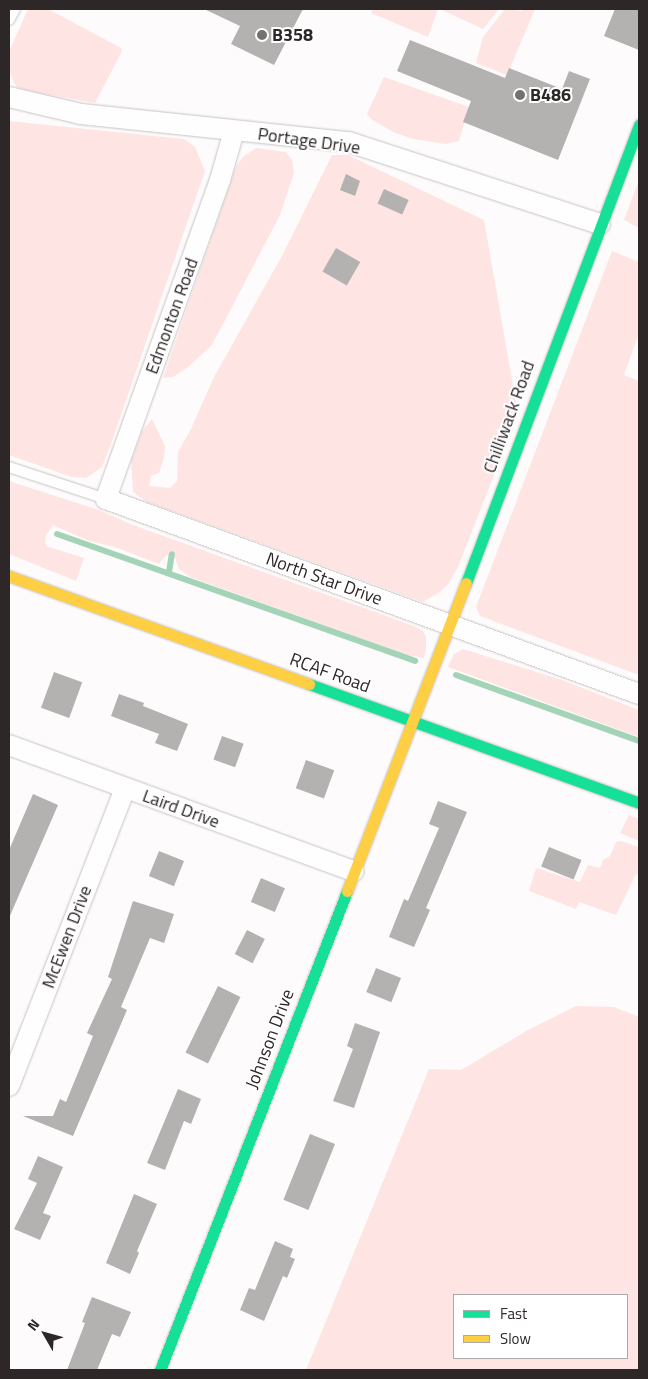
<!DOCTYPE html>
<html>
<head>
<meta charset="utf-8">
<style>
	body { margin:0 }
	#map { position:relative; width:648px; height:1379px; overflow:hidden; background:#fdfbfb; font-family:"Titillium Web",sans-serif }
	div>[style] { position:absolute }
	.green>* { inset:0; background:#fee5e4 }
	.stream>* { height:6px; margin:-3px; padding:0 3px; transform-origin:3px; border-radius:3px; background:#a3d4b8 }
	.building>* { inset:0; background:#b4b1b1; transform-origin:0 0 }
	.roads { filter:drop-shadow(0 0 1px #c7c3c3) drop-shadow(0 0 1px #c7c3c3) }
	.lane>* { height:10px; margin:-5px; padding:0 5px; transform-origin:5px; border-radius:5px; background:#fffefe }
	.street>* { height:20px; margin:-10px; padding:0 10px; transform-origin:10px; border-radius:10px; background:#fffefe }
	.fast>* { height:11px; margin:-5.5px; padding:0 5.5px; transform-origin:5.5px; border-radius:5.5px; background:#16e098 }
	.slow>* { height:11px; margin:-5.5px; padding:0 5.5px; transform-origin:5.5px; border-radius:5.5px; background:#ffcf43 }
	.dots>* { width:14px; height:14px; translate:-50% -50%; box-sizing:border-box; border:2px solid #fff; border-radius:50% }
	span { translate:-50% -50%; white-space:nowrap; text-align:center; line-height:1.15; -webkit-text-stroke:4px #fff; paint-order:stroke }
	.poi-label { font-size:18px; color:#2d2727; font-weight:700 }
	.left { translate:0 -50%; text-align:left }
	.street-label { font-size:18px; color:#2d2727 }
	.frame { position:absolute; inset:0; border:10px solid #2d2727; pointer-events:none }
	.legend { position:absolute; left:453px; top:1294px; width:175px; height:65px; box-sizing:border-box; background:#fff; border:1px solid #aba9a9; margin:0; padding:6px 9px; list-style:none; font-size:15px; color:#2d2727 }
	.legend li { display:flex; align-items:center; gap:10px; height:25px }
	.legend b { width:25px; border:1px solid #aba9a9 }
	.north { position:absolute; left:20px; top:1309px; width:50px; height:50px; -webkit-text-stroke:4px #fff; paint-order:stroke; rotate:308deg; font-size:14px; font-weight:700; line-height:20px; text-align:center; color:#2d2727 }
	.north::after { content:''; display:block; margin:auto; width:18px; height:22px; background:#2d2727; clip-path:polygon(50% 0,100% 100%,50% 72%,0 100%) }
</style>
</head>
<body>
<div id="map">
	<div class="green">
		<i style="clip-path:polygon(28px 9px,48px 9px,121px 48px,122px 51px,95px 103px,34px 92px,18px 88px,14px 83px,9px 70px,9px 52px)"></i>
		<i style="clip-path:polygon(373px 9px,438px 9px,428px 37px,371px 13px)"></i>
		<i style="clip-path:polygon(440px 9px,499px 9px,483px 29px)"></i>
		<i style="clip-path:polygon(505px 9px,522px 11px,523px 9px,535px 9px,507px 75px,476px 63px,483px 37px)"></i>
		<i style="clip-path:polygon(384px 77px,469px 107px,459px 141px,446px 144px,413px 139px,393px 132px,371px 119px,367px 114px)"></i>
		<i style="clip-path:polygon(9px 121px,184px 139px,195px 147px,205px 171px,111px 444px,102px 467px,86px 478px,72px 477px,9px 455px)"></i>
		<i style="clip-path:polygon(256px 148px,286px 152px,292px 160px,294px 173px,280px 215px,212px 345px,188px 367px,173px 377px,163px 378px,236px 166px,244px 156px)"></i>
		<i style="clip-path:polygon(332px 155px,348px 155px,484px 220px,518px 414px,458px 567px,449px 583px,440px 592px,423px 602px,147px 502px,133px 492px,131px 461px,142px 431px,152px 419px,165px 446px,164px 458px,159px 473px,151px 476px,149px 486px,170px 488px,177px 481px,178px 452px,190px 431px,214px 377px,283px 254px)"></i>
		<i style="clip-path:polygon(639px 180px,639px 228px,624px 220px)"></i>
		<i style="clip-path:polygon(612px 251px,639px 262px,639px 333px,624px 375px,639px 381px,639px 675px,480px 616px,476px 607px)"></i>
		<i style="clip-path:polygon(9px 481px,99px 510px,133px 525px,414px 626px,423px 631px,426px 637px,426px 649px,424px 658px,407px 655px,190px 577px,179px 569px,175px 558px,166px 555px,159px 564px,115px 547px,89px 541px,53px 525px,45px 537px,46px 546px,84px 558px,76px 581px,9px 554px)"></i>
		<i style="clip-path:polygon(463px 649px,562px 680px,639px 710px,639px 737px,448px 667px,454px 654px)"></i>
		<i style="clip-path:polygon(629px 815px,639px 819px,639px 841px,620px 833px)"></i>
		<i style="clip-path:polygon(621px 841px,639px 847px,639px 875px,636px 874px,616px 915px,579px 902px,576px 909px,529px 891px,536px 868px,580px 882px,588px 865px,600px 868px,603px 860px,610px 856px,616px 842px)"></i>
		<i style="clip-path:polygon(evenodd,576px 1006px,614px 1007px,639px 1017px,639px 1370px,306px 1370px,429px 1069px,461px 1070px,528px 1030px,576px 1006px,454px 1295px,627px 1295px,627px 1358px,454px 1358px,454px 1295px)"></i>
	</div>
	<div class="stream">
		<i style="left:57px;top:534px;width:380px;rotate:19.5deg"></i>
		<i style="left:169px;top:572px;width:18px;rotate:-81deg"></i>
		<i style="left:456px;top:675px;width:195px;rotate:19.8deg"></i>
	</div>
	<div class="building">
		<i style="clip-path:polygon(204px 9px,303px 9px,274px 65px,231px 44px,240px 26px)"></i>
		<i style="clip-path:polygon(615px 9px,639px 9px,639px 50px,604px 36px)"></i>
		<i style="clip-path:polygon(410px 40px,505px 78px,509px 68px,562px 89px,569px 71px,590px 79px,558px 160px,463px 122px,471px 101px,397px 71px)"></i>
		<i style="clip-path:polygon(346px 174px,360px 181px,355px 196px,340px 190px)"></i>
		<i style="left:384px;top:189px;width:27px;height:16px;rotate:24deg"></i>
		<i style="left:336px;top:248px;width:28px;height:27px;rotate:30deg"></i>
		<i style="left:54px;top:672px;width:30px;height:38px;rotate:20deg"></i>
		<i style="clip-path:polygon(119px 694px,144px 703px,143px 706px,188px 724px,177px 751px,155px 743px,159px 734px,111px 716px)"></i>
		<i style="left:222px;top:736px;width:23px;height:25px;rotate:20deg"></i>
		<i style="left:306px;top:760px;width:30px;height:30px;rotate:20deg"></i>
		<i style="clip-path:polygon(33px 794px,58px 805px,9px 918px,9px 850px)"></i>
		<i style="clip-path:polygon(438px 801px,467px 812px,426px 908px,430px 910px,414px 947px,389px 937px,404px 899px,408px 901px,439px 828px,429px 824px)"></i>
		<i style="left:549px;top:847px;width:35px;height:21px;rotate:22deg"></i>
		<i style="left:159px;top:851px;width:27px;height:27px;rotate:22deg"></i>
		<i style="left:261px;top:878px;width:26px;height:26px;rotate:23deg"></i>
		<i style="clip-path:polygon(133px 901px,174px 914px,164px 943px,150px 938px,121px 1007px,127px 1010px,73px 1136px,23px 1116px,53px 1116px,60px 1099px,66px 1102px,93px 1036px,87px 1033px,112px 979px,108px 977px)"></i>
		<i style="left:247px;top:930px;width:20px;height:27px;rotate:27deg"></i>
		<i style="left:376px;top:968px;width:27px;height:26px;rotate:22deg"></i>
		<i style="left:218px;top:986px;width:25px;height:74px;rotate:26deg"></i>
		<i style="clip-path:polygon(355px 1023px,380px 1032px,354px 1108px,333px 1101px,353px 1049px,347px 1046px)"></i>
		<i style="clip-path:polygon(178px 1089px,201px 1099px,191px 1124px,184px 1121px,165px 1170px,147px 1163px)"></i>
		<i style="left:310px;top:1134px;width:27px;height:71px;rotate:22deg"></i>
		<i style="clip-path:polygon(38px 1156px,63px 1167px,43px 1213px,51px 1216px,40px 1240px,14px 1229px,37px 1183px,28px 1179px)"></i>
		<i style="clip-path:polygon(134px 1194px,157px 1204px,137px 1251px,139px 1253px,130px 1274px,106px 1263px)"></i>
		<i style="clip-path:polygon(275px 1241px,293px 1249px,290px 1257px,295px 1259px,287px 1278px,283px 1276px,264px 1321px,240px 1310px,249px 1288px,255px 1290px)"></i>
		<i style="clip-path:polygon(92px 1297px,131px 1312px,120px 1337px,112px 1334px,97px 1370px,67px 1370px,85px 1323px,82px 1322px)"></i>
	</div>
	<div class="roads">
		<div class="lane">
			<i style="left:9px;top:20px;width:13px;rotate:-61deg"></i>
			<i style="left:9px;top:467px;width:102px;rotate:18.3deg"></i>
		</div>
		<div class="street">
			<i style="left:9px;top:97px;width:74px;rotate:13.3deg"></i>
			<i style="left:81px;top:114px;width:269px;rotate:6deg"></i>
			<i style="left:349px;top:142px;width:264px;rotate:18.1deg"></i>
			<i style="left:234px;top:131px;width:51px;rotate:105.9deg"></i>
			<i style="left:220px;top:180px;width:339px;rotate:109.7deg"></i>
			<i style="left:106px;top:499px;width:568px;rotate:20.1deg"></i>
			<i style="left:9px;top:745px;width:367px;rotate:20.1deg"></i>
			<i style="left:9px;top:1086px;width:320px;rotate:-68.7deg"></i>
		</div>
		<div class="fast">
			<i style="left:466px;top:583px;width:490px;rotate:-69.3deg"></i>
			<i style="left:309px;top:684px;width:351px;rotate:19.8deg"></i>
			<i style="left:160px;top:1370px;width:514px;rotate:-68.67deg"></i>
		</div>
		<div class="slow">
			<i style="left:9px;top:576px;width:319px;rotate:19.8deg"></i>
			<i style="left:347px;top:891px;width:330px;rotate:-68.9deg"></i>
		</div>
	</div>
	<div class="dots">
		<i style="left:262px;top:35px;background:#767171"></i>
		<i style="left:520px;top:95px;background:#767171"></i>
	</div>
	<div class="poi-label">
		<span class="left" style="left:272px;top:35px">B358</span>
		<span class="left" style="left:530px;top:95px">B486</span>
	</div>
	<div class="street-label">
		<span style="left:309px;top:141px;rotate:8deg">Portage Drive</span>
		<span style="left:172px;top:316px;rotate:-70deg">Edmonton Road</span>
		<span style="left:509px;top:417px;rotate:-70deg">Chilliwack Road</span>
		<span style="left:324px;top:579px;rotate:20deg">North Star Drive</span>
		<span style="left:330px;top:673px;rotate:20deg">RCAF Road</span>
		<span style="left:181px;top:809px;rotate:20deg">Laird Drive</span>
		<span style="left:67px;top:937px;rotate:-69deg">McEwen Drive</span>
		<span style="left:270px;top:1039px;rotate:-69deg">Johnson Drive</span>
	</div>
	<div class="frame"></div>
	<ul class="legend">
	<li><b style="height:6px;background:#16e098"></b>Fast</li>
	<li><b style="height:6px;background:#ffcf43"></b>Slow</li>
	</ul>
	<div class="north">N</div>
</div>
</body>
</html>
